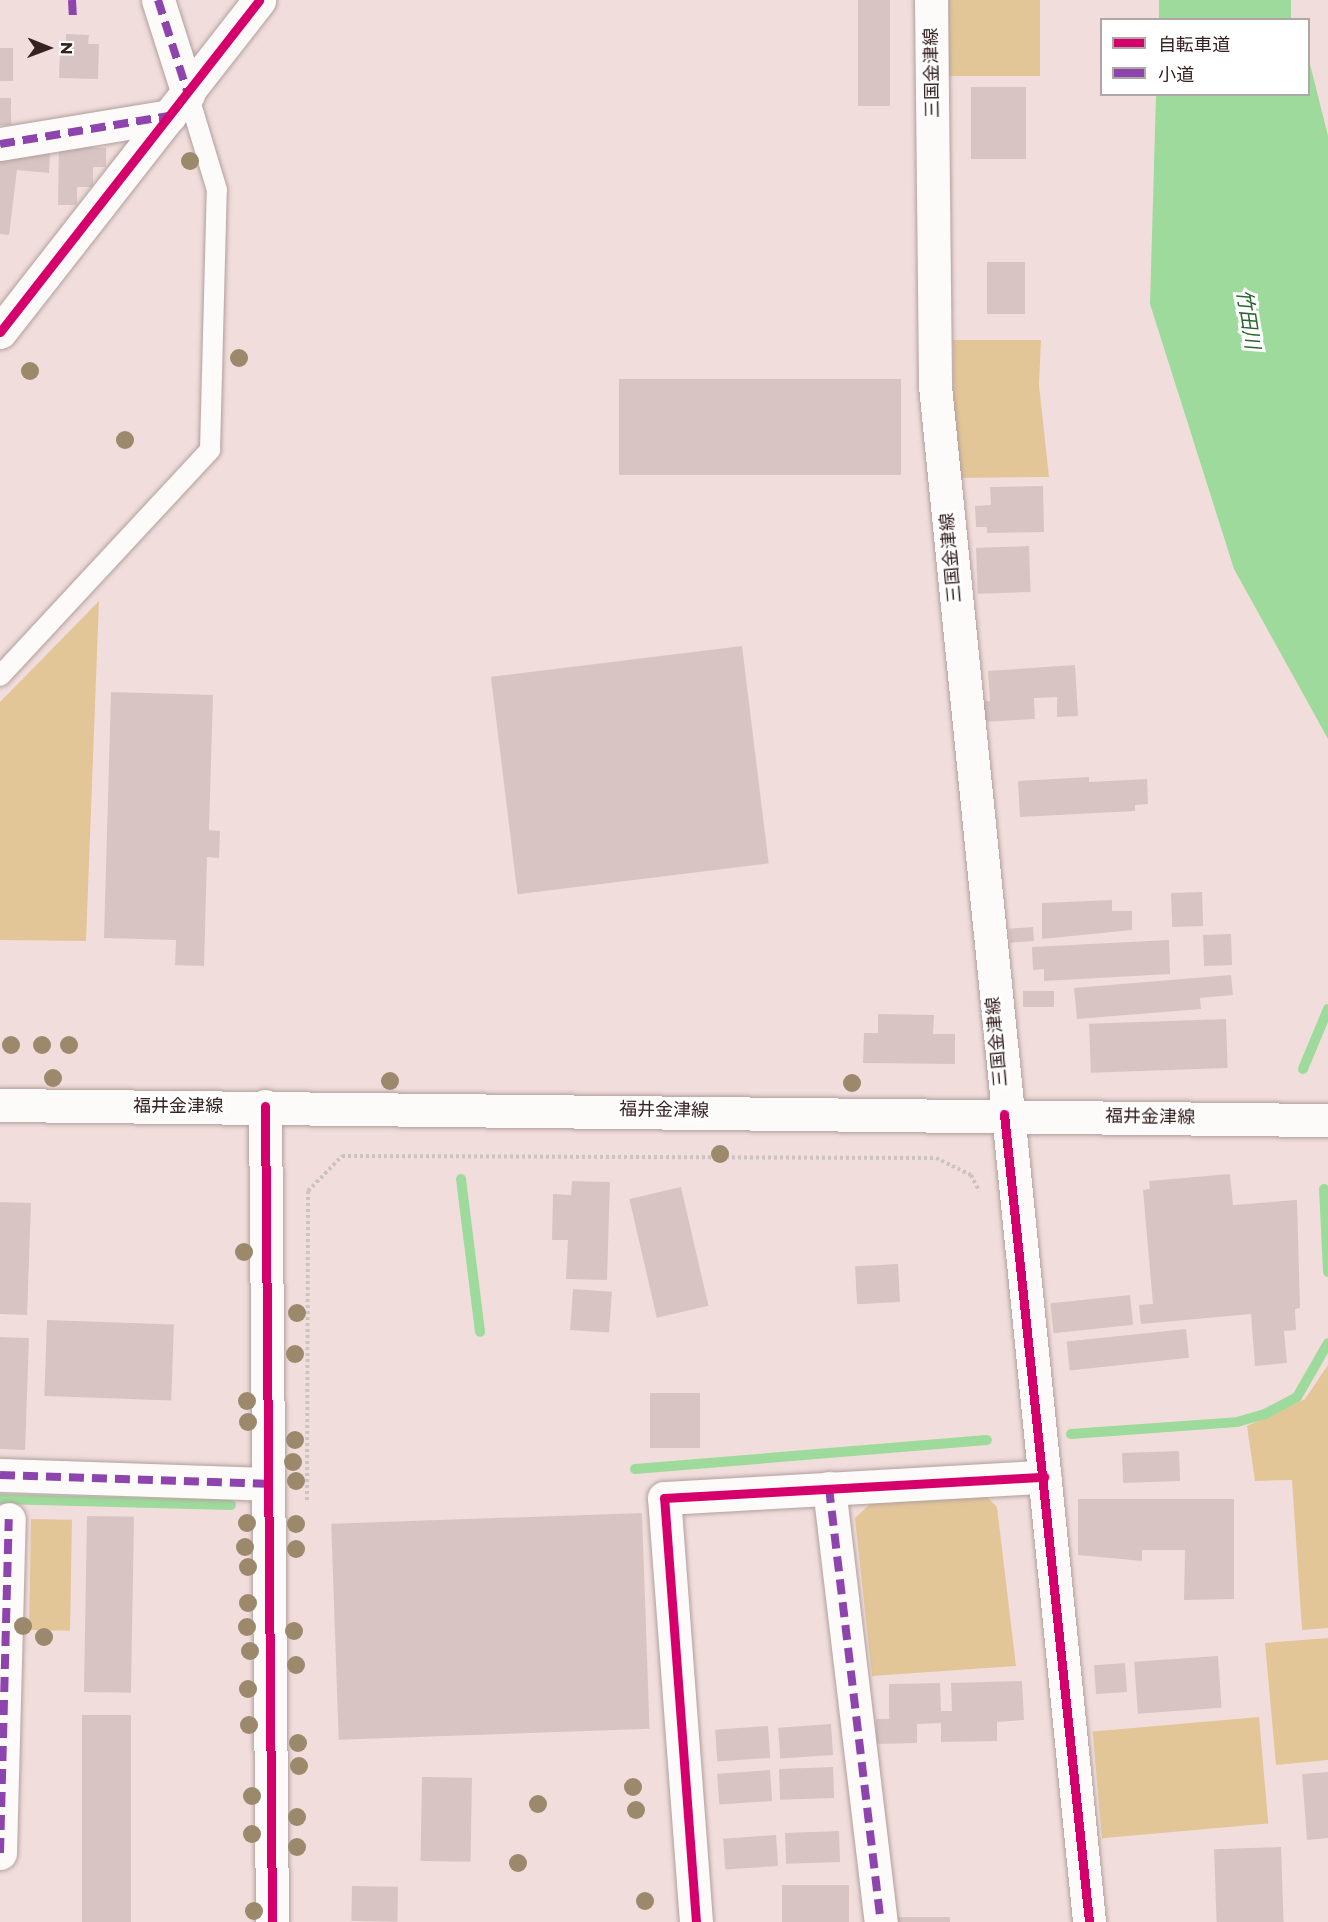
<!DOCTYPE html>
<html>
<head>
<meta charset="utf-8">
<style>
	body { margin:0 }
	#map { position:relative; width:1328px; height:1922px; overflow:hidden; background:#f1dedc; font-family:Montserrat,"Noto Sans JP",sans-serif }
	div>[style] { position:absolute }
	.green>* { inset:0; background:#e3c698; transform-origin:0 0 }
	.water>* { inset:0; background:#9eda9c; transform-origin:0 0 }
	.stream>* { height:10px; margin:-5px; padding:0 5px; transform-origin:5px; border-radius:5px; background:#9eda9c }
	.building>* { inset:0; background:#d8c5c3; transform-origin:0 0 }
	.path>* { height:4px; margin-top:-2px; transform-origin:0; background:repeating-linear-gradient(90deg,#cbc3c2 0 3px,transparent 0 6px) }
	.roads { filter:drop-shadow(0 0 2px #b19f9d) drop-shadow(0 0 2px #b19f9d) }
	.lane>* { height:20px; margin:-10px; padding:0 10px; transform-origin:10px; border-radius:10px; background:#fdfafa }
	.street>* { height:33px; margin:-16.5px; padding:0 16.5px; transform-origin:16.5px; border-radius:16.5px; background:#fdfafa }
	.secondary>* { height:33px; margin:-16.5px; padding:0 16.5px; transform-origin:16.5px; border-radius:16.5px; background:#fdfafa }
	.primary>* { height:33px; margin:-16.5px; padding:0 16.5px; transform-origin:16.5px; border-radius:16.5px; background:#fdfafa }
	.quiet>* { height:8px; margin-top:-4px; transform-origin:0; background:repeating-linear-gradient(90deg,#8e44ad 0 15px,transparent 0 23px) }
	.cycleway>* { height:9px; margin:-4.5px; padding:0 4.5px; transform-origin:4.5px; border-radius:4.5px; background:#d6006c }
	.trees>* { width:18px; height:18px; margin:-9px; border-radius:50%; background:#9c886b }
	span { translate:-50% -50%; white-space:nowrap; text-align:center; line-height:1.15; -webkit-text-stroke:6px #fff; paint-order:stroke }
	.street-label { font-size:18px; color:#362220 }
	.water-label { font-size:20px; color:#27662d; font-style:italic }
	.legend { position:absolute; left:1100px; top:18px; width:210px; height:78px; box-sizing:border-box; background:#fff; border:2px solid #afa7a6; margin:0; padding:8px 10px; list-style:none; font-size:18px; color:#362220 }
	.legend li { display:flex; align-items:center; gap:12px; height:30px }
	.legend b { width:30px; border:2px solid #afa7a6 }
	.north { position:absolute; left:18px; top:18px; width:60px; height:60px; -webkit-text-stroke:4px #fff; paint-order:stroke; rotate:91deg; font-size:16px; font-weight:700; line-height:24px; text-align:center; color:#362220 }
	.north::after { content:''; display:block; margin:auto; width:21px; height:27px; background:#362220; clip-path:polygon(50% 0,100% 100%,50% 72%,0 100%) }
</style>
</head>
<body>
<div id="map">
	<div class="green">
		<i style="left:949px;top:0;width:91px;height:76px"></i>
		<i style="clip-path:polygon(953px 340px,1041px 340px,1039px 385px,1049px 477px,954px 478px)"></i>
		<i style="clip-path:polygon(99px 601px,86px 941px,0 940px,0 702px)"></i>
		<i style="clip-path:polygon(1328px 1365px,1328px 1628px,1302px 1630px,1292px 1480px,1255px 1481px,1247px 1426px,1305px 1399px)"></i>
		<i style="clip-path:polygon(986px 1496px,997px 1507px,1016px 1666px,872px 1676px,855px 1518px,870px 1504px)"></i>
		<i style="left:31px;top:1519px;width:41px;height:111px;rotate:1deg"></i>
		<i style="clip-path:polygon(1328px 1638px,1328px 1760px,1276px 1765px,1265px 1643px)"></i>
		<i style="left:1259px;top:1717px;width:107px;height:167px;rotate:85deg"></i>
	</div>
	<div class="water">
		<i style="left:1159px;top:0;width:132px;height:19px"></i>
		<i style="clip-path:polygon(1309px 60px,1328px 136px,1328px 739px,1234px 569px,1150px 304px,1156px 95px,1308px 94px)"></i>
	</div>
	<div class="stream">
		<i style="left:1303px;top:1069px;width:65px;rotate:-67.4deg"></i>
		<i style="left:461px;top:1179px;width:154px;rotate:82.9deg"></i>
		<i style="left:1324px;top:1189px;width:83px;rotate:87.2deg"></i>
		<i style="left:1071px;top:1434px;width:166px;rotate:-4.1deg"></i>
		<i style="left:1237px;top:1422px;width:29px;rotate:-16deg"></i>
		<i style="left:1265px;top:1414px;width:36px;rotate:-28deg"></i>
		<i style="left:1297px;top:1397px;width:62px;rotate:-60.1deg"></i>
		<i style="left:635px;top:1469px;width:353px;rotate:-4.7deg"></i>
		<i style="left:0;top:1499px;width:231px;rotate:1.5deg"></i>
	</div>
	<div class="building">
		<i style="left:858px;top:0;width:32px;height:106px"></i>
		<i style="clip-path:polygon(66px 34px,89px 35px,88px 44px,99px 44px,98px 79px,59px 78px,60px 47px,66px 47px)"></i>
		<i style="left:0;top:48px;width:13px;height:33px"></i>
		<i style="left:971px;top:87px;width:55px;height:72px"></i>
		<i style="left:0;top:98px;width:11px;height:27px"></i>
		<i style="clip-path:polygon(59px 146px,106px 148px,106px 167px,93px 167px,93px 187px,77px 187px,77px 205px,58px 205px)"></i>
		<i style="clip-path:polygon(50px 152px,49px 173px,17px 170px,9px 235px,0 234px,0 161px)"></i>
		<i style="left:987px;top:262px;width:38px;height:52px"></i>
		<i style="left:901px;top:379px;width:96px;height:282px;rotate:90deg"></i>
		<i style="clip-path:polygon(1043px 486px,1044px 532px,987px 533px,987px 527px,976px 527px,975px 506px,991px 505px,990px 487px)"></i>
		<i style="left:1029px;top:546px;width:46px;height:53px;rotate:88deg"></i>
		<i style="left:742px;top:646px;width:219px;height:253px;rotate:83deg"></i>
		<i style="clip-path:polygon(1075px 665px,1078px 716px,1057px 717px,1057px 697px,1034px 698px,1035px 719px,983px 722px,981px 701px,990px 701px,988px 671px)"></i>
		<i style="clip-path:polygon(111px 692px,213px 695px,209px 830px,220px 831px,219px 858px,207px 857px,204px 966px,175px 965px,176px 940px,104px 938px)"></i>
		<i style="clip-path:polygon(1089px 777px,1089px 782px,1147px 779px,1148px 804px,1135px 805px,1135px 811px,1020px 817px,1018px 781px)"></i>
		<i style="left:1202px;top:892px;width:34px;height:31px;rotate:88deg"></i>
		<i style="clip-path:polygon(1112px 900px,1112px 911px,1132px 911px,1132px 930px,1042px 939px,1042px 903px)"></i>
		<i style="left:1033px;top:927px;width:14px;height:24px;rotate:86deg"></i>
		<i style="left:1231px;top:934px;width:31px;height:28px;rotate:88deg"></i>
		<i style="clip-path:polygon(1169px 940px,1170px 974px,1044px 981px,1044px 969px,1033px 970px,1032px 947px)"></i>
		<i style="clip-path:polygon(1231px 975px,1233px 995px,1200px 998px,1201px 1009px,1077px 1019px,1074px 988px)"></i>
		<i style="left:1023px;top:991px;width:31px;height:16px"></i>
		<i style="clip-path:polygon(878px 1014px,934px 1015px,933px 1034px,955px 1034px,955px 1064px,863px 1063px,864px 1033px,878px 1033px)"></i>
		<i style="left:1226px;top:1019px;width:49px;height:137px;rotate:88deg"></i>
		<i style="clip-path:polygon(1230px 1174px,1233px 1205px,1297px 1200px,1300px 1308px,1295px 1309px,1296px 1330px,1284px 1331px,1287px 1363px,1255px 1366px,1251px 1314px,1141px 1324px,1139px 1305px,1153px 1304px,1143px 1190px,1150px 1189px,1149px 1181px)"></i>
		<i style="clip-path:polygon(572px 1181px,610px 1182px,607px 1280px,566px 1279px,568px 1240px,552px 1240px,553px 1194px,571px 1195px)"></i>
		<i style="left:681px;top:1187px;width:122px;height:53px;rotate:77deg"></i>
		<i style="left:0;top:1202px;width:31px;height:112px;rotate:2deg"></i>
		<i style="left:898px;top:1264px;width:38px;height:43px;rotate:87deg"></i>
		<i style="left:573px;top:1289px;width:39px;height:41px;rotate:4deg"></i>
		<i style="left:1130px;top:1295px;width:30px;height:80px;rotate:84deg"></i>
		<i style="left:47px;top:1320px;width:127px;height:76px;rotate:2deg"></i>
		<i style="left:1186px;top:1329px;width:29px;height:120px;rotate:84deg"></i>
		<i style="left:0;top:1337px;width:29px;height:112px;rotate:2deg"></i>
		<i style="left:650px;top:1393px;width:50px;height:55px"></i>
		<i style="left:1179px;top:1451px;width:30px;height:57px;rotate:88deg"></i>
		<i style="clip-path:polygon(1078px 1499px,1234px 1499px,1234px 1599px,1184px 1600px,1185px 1550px,1142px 1550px,1142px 1561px,1078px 1555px)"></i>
		<i style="left:642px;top:1513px;width:216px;height:311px;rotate:88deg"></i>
		<i style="left:87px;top:1516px;width:47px;height:176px;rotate:1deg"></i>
		<i style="left:1218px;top:1656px;width:52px;height:84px;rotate:86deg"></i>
		<i style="left:1125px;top:1663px;width:29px;height:31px;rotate:86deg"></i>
		<i style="clip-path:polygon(1022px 1681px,1024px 1720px,997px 1722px,997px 1741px,941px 1742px,941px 1723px,917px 1724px,917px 1743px,876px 1744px,876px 1719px,889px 1719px,889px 1684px,940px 1683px,941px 1711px,952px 1711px,951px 1683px)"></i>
		<i style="left:82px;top:1715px;width:49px;height:207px"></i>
		<i style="left:831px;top:1724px;width:31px;height:53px;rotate:86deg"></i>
		<i style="left:768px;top:1726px;width:32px;height:53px;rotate:86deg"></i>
		<i style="left:833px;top:1767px;width:31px;height:54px;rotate:88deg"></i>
		<i style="left:770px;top:1770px;width:31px;height:53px;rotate:86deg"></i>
		<i style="clip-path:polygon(1328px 1772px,1328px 1838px,1307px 1840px,1302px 1774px)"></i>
		<i style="left:422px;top:1777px;width:50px;height:84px;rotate:1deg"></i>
		<i style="left:839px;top:1831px;width:31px;height:54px;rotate:88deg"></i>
		<i style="left:776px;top:1835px;width:31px;height:53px;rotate:86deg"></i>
		<i style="left:1281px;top:1847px;width:75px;height:67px;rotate:88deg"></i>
		<i style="left:849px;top:1885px;width:37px;height:67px;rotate:90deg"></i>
		<i style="left:352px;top:1886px;width:46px;height:35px;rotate:1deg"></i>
		<i style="left:897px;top:1917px;width:53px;height:5px"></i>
	</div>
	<div class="path">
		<i style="left:307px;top:1500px;width:309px;rotate:-89.8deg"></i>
		<i style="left:308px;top:1191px;width:49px;rotate:-45.8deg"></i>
		<i style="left:342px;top:1156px;width:594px;rotate:0.19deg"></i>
		<i style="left:936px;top:1158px;width:39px;rotate:26deg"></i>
		<i style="left:971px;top:1175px;width:18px;rotate:63deg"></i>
	</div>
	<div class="roads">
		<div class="lane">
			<i style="left:0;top:676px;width:309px;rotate:-47.1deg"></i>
			<i style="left:210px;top:450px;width:260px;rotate:-88.5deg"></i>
			<i style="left:217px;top:190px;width:100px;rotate:-106.8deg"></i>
		</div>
		<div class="street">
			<i style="left:158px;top:0;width:99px;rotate:72.3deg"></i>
			<i style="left:0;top:144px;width:172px;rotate:-9.4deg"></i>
			<i style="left:0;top:332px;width:421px;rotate:-52deg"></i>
			<i style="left:265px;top:1106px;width:816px;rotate:89.51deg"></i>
			<i style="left:0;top:1475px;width:266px;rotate:1.9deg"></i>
			<i style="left:829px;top:1488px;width:437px;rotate:83.2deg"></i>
			<i style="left:0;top:1853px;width:334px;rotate:-88.5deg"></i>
			<i style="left:696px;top:1922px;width:425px;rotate:-94.3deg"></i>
			<i style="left:664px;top:1498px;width:381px;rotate:-3.2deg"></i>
		</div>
		<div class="secondary">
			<i style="left:931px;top:0;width:386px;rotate:89.4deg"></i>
			<i style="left:935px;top:386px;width:1544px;rotate:84.27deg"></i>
		</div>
		<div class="primary">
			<i style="left:0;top:1105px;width:1328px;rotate:0.65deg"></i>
		</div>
	</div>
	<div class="quiet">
		<i style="left:72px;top:0;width:21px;rotate:87deg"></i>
		<i style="left:158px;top:0;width:99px;rotate:72.3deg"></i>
		<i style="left:0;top:144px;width:171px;rotate:-9.4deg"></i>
		<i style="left:0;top:1475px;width:266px;rotate:1.9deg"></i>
		<i style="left:829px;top:1488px;width:437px;rotate:83.2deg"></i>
		<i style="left:0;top:1853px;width:334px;rotate:-88.5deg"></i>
	</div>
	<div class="cycleway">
		<i style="left:0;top:332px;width:421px;rotate:-52deg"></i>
		<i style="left:265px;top:1106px;width:816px;rotate:89.51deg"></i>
		<i style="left:1004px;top:1114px;width:812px;rotate:83.99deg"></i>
		<i style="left:696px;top:1922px;width:425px;rotate:-94.3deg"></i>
		<i style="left:664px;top:1498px;width:381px;rotate:-3.2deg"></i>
	</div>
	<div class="trees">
		<i style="left:190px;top:161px"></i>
		<i style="left:239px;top:358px"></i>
		<i style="left:30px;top:371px"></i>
		<i style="left:125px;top:440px"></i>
		<i style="left:11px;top:1045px"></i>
		<i style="left:42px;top:1045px"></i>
		<i style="left:69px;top:1045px"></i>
		<i style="left:53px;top:1078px"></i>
		<i style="left:390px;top:1081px"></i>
		<i style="left:852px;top:1083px"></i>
		<i style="left:720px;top:1154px"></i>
		<i style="left:244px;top:1252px"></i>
		<i style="left:297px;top:1313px"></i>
		<i style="left:295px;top:1354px"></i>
		<i style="left:247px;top:1401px"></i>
		<i style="left:248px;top:1422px"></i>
		<i style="left:295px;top:1440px"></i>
		<i style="left:293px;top:1462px"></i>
		<i style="left:296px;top:1481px"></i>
		<i style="left:247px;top:1523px"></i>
		<i style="left:296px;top:1524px"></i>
		<i style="left:245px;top:1547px"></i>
		<i style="left:296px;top:1549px"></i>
		<i style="left:248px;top:1567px"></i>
		<i style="left:248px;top:1603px"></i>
		<i style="left:23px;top:1626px"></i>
		<i style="left:247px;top:1627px"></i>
		<i style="left:294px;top:1631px"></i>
		<i style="left:44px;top:1637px"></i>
		<i style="left:250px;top:1651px"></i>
		<i style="left:296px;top:1665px"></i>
		<i style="left:248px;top:1689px"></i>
		<i style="left:249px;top:1725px"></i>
		<i style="left:298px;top:1743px"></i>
		<i style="left:299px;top:1766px"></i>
		<i style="left:633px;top:1787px"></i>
		<i style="left:252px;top:1796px"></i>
		<i style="left:538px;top:1804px"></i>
		<i style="left:636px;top:1810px"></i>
		<i style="left:297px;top:1817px"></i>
		<i style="left:252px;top:1834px"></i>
		<i style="left:297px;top:1847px"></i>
		<i style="left:518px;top:1863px"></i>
		<i style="left:645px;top:1901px"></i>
		<i style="left:254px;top:1911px"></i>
	</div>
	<div class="street-label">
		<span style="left:932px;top:73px;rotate:-91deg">三国金津線</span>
		<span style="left:951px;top:558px;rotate:-95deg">三国金津線</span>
		<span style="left:997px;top:1042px;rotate:-95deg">三国金津線</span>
		<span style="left:178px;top:1106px">福井金津線</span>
		<span style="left:664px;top:1110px;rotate:1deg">福井金津線</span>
		<span style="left:1150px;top:1117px;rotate:1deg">福井金津線</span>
	</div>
	<div class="water-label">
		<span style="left:1248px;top:319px;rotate:81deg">竹田川</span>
	</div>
	<ul class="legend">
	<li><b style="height:8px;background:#d6006c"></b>自転車道</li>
	<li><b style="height:8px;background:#8e44ad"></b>小道</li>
	</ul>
	<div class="north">N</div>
</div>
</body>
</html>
